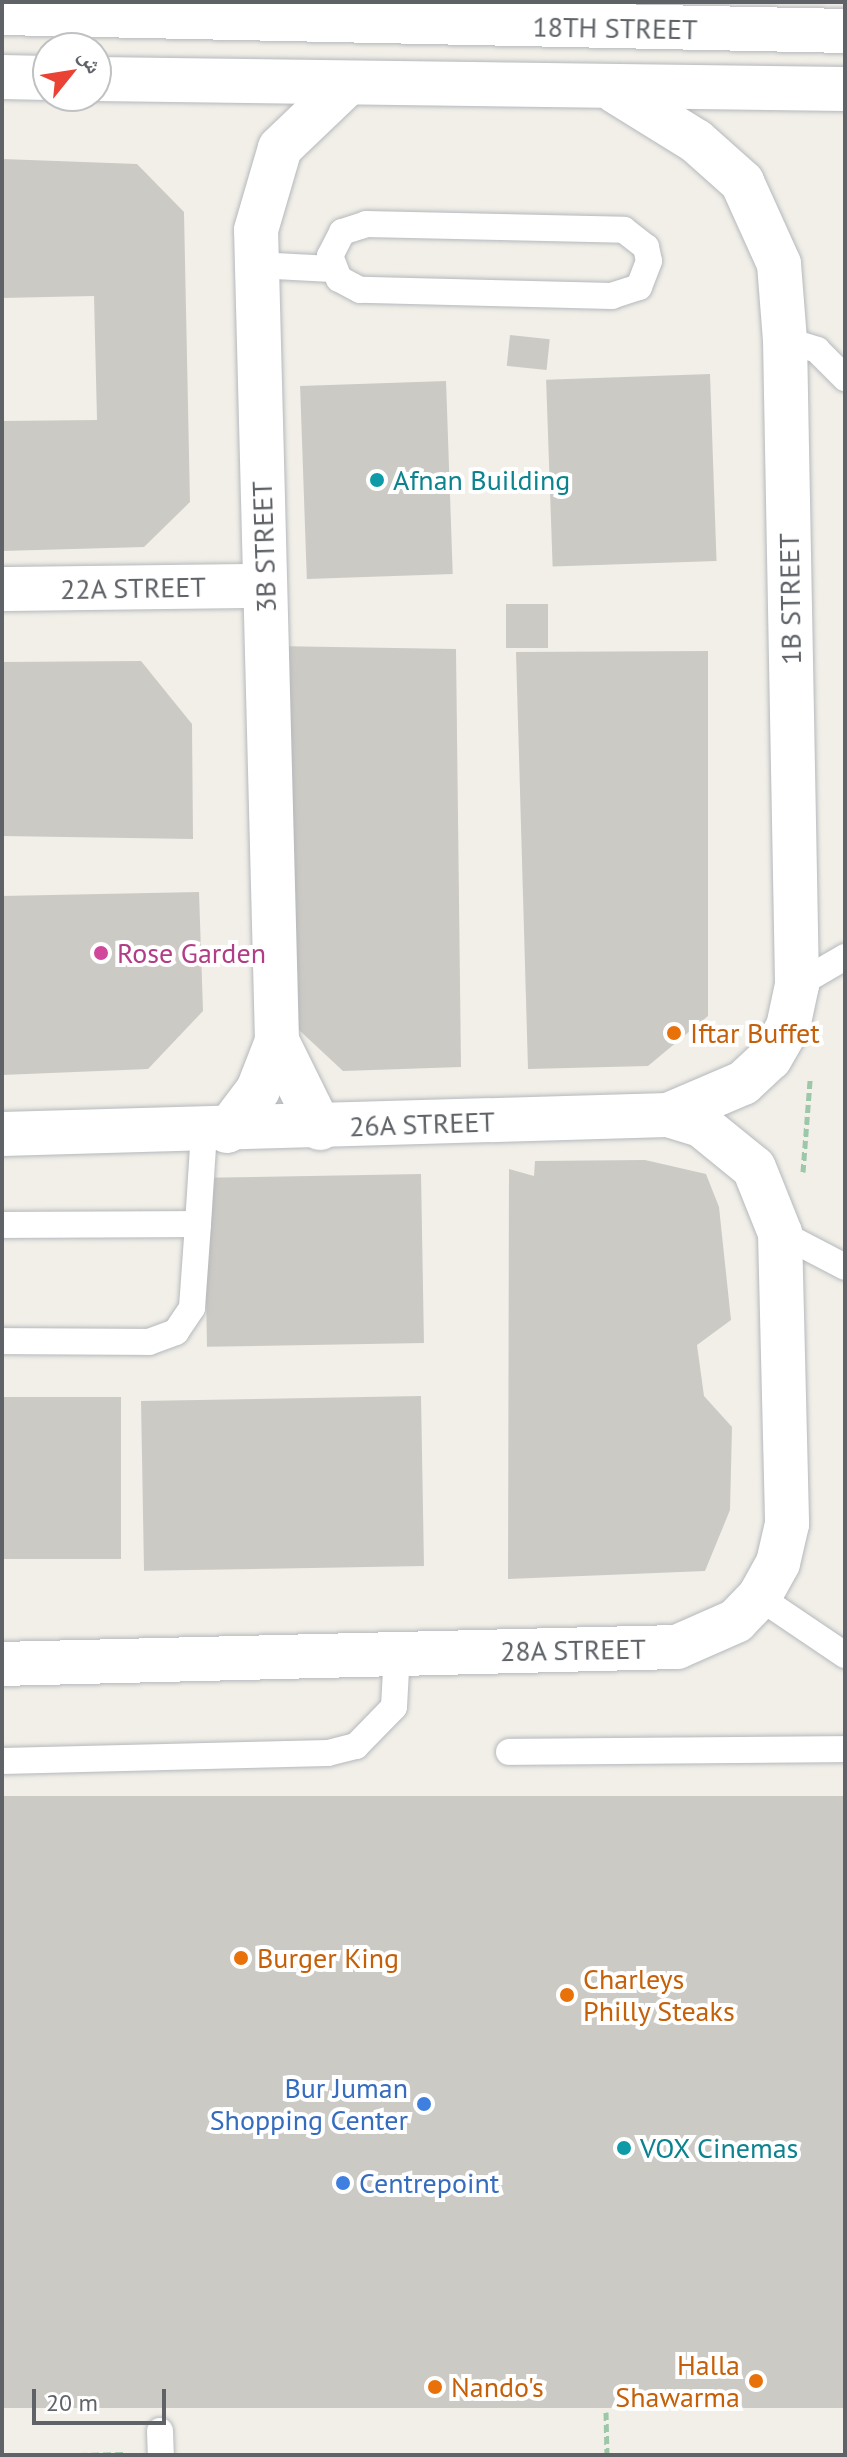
<!DOCTYPE html>
<html>
<head>
<meta charset="utf-8">
<style>
	body { margin:0 }
	#map { position:relative; width:847px; height:2457px; overflow:hidden; background:#f1efe8; font-family:"PT Sans","Noto Naskh Arabic",sans-serif }
	div>[style] { position:absolute }
	.building>* { inset:0; background:#cccac5; transform-origin:0 0 }
	.path>* { height:5px; margin-top:-2.5px; transform-origin:0; background:repeating-linear-gradient(90deg,#9cc7a9 0 8px,transparent 0 12px) }
	.roads { filter:drop-shadow(0 0 2px #b5b8bc) drop-shadow(0 0 2px #b5b8bc) }
	.lane>* { height:26px; margin:-13px; padding:0 13px; transform-origin:13px; border-radius:13px; background:#fff }
	.street>* { height:44px; margin:-22px; padding:0 22px; transform-origin:22px; border-radius:22px; background:#fff }
	.secondary>* { height:44px; margin:-22px; padding:0 22px; transform-origin:22px; border-radius:22px; background:#fff }
	.dots>* { width:22px; height:22px; translate:-50% -50%; box-sizing:border-box; border:4px solid #fff; border-radius:50% }
	span { translate:-50% -50%; white-space:nowrap; text-align:center; line-height:1.15; -webkit-text-stroke:8px #fff; paint-order:stroke }
	.street-label { font-size:28px; color:#5f6368 }
	.culture-label { font-size:28px; color:#0d838f }
	.left { translate:0 -50%; text-align:left }
	.hotel-label { font-size:28px; color:#b23c85 }
	.food-label { font-size:28px; color:#c56008 }
	.right { translate:-100% -50%; text-align:right }
	.shop-label { font-size:28px; color:#366cbe }
	.frame { position:absolute; inset:0; border:4px solid #5f6368; pointer-events:none }
	.north { position:absolute; left:32px; top:32px; width:80px; height:80px; box-sizing:border-box; background:#fff; border:2px solid #bfc1c3; border-radius:50%; rotate:60deg; font-size:22px; font-weight:700; line-height:32px; text-align:center; color:#5f6368 }
	.north::after { content:''; display:block; margin:auto; width:28px; height:36px; background:#ea4335; clip-path:polygon(50% 0,100% 100%,50% 72%,0 100%) }
	.scale { position:absolute; left:32px; top:2389px; width:134px; height:36px; box-sizing:border-box; border:4px solid #5f6368; border-top:0; padding-left:10px; font-size:24px; line-height:28px; white-space:nowrap; color:#5f6368; -webkit-text-stroke:6px #fff; paint-order:stroke }
</style>
</head>
<body>
<div id="map">
	<div class="building">
		<i style="clip-path:polygon(2px 159px,137px 164px,184px 212px,190px 502px,144px 547px,2px 551px,2px 421px,97px 420px,94px 296px,2px 298px)"></i>
		<i style="left:510px;top:335px;width:40px;height:31px;rotate:6deg"></i>
		<i style="left:710px;top:374px;width:187px;height:164px;rotate:88deg"></i>
		<i style="left:446px;top:381px;width:193px;height:146px;rotate:88deg"></i>
		<i style="left:506px;top:604px;width:42px;height:44px"></i>
		<i style="clip-path:polygon(274px 646px,456px 649px,461px 1067px,343px 1071px,284px 1016px)"></i>
		<i style="clip-path:polygon(708px 651px,708px 1016px,648px 1066px,528px 1069px,516px 652px)"></i>
		<i style="clip-path:polygon(141px 661px,192px 724px,193px 839px,2px 836px,2px 662px)"></i>
		<i style="clip-path:polygon(199px 892px,203px 1011px,148px 1069px,2px 1075px,2px 896px)"></i>
		<i style="clip-path:polygon(645px 1160px,706px 1174px,719px 1207px,731px 1320px,697px 1345px,704px 1396px,732px 1427px,730px 1510px,705px 1571px,508px 1579px,509px 1169px,534px 1176px,535px 1161px)"></i>
		<i style="left:421px;top:1174px;width:169px;height:217px;rotate:89deg"></i>
		<i style="left:421px;top:1396px;width:170px;height:280px;rotate:89deg"></i>
		<i style="left:121px;top:1397px;width:162px;height:119px;rotate:90deg"></i>
		<i style="left:845px;top:1796px;width:612px;height:843px;rotate:90deg"></i>
	</div>
	<div class="path">
		<i style="left:803px;top:1172px;width:92px;rotate:-85.6deg"></i>
		<i style="left:606px;top:2412px;width:43px;rotate:88.7deg"></i>
		<i style="left:79px;top:2455px;width:47px;rotate:-1.2deg"></i>
	</div>
	<div class="roads">
		<div class="lane">
			<i style="left:366px;top:224px;width:258px;rotate:1.3deg"></i>
			<i style="left:624px;top:230px;width:28px;rotate:38deg"></i>
			<i style="left:646px;top:247px;width:14px;rotate:78deg"></i>
			<i style="left:649px;top:261px;width:28px;rotate:111deg"></i>
			<i style="left:639px;top:287px;width:28px;rotate:162deg"></i>
			<i style="left:612px;top:296px;width:252px;rotate:-178.6deg"></i>
			<i style="left:360px;top:290px;width:24px;rotate:-152deg"></i>
			<i style="left:339px;top:279px;width:25px;rotate:-111deg"></i>
			<i style="left:330px;top:256px;width:27px;rotate:-63deg"></i>
			<i style="left:342px;top:232px;width:25px;rotate:-18deg"></i>
			<i style="left:256px;top:265px;width:76px;rotate:3deg"></i>
			<i style="left:785px;top:340px;width:34px;rotate:17deg"></i>
			<i style="left:817px;top:350px;width:40px;rotate:45deg"></i>
			<i style="left:797px;top:985px;width:56px;rotate:-30.3deg"></i>
			<i style="left:198px;top:1224px;width:93px;rotate:-86.3deg"></i>
			<i style="left:2px;top:1225px;width:196px;rotate:-0.3deg"></i>
			<i style="left:198px;top:1224px;width:84px;rotate:94.1deg"></i>
			<i style="left:192px;top:1308px;width:29px;rotate:124deg"></i>
			<i style="left:176px;top:1332px;width:29px;rotate:160deg"></i>
			<i style="left:149px;top:1342px;width:147px;rotate:-179.6deg"></i>
			<i style="left:780px;top:1233px;width:73px;rotate:27.6deg"></i>
			<i style="left:759px;top:1597px;width:104px;rotate:34deg"></i>
			<i style="left:509px;top:1752px;width:336px;rotate:-0.5deg"></i>
			<i style="left:2px;top:1761px;width:326px;rotate:-1.4deg"></i>
			<i style="left:328px;top:1753px;width:29px;rotate:-14deg"></i>
			<i style="left:356px;top:1746px;width:54px;rotate:-45.7deg"></i>
			<i style="left:394px;top:1707px;width:56px;rotate:-86.9deg"></i>
			<i style="left:160px;top:2431px;width:24px;rotate:88deg"></i>
		</div>
		<div class="street">
			<i style="left:615px;top:91px;width:95px;rotate:31.7deg"></i>
			<i style="left:696px;top:141px;width:62px;rotate:41.7deg"></i>
			<i style="left:742px;top:182px;width:90px;rotate:65.7deg"></i>
			<i style="left:779px;top:264px;width:76px;rotate:85.5deg"></i>
			<i style="left:785px;top:340px;width:645px;rotate:88.93deg"></i>
			<i style="left:797px;top:985px;width:43px;rotate:102.1deg"></i>
			<i style="left:788px;top:1027px;width:36px;rotate:120deg"></i>
			<i style="left:770px;top:1058px;width:37px;rotate:137deg"></i>
			<i style="left:743px;top:1083px;width:82px;rotate:156.9deg"></i>
			<i style="left:2px;top:589px;width:263px;rotate:-0.7deg"></i>
			<i style="left:320px;top:1128px;width:97px;rotate:-116.3deg"></i>
			<i style="left:277px;top:1041px;width:811px;rotate:-91.48deg"></i>
			<i style="left:256px;top:230px;width:85px;rotate:-73.7deg"></i>
			<i style="left:280px;top:148px;width:91px;rotate:-43.7deg"></i>
			<i style="left:227px;top:1131px;width:51px;rotate:-52.9deg"></i>
			<i style="left:258px;top:1090px;width:53px;rotate:-68.8deg"></i>
			<i style="left:2px;top:1134px;width:666px;rotate:-1.63deg"></i>
			<i style="left:668px;top:1115px;width:34px;rotate:17deg"></i>
			<i style="left:701px;top:1125px;width:68px;rotate:39.1deg"></i>
			<i style="left:754px;top:1168px;width:70px;rotate:68.2deg"></i>
			<i style="left:780px;top:1233px;width:291px;rotate:88.6deg"></i>
			<i style="left:787px;top:1524px;width:40px;rotate:103deg"></i>
			<i style="left:778px;top:1563px;width:39px;rotate:119deg"></i>
			<i style="left:759px;top:1597px;width:33px;rotate:134deg"></i>
			<i style="left:736px;top:1621px;width:64px;rotate:156.2deg"></i>
			<i style="left:677px;top:1647px;width:675px;rotate:178.56deg"></i>
		</div>
		<div class="secondary">
			<i style="left:2px;top:13px;width:843px;rotate:1.22deg"></i>
			<i style="left:2px;top:77px;width:46px;rotate:1.2deg"></i>
			<i style="left:96px;top:79px;width:749px;rotate:0.76deg"></i>
		</div>
	</div>
	<div class="dots">
		<i style="left:377px;top:480px;background:#0f9aa8"></i>
		<i style="left:101px;top:953px;background:#d1479c"></i>
		<i style="left:674px;top:1033px;background:#e8710a"></i>
		<i style="left:241px;top:1958px;background:#e8710a"></i>
		<i style="left:567px;top:1995px;background:#e8710a"></i>
		<i style="left:424px;top:2104px;background:#3f7fe0"></i>
		<i style="left:624px;top:2148px;background:#0f9aa8"></i>
		<i style="left:343px;top:2183px;background:#3f7fe0"></i>
		<i style="left:756px;top:2381px;background:#e8710a"></i>
		<i style="left:435px;top:2387px;background:#e8710a"></i>
	</div>
	<div class="street-label">
		<span style="left:615px;top:28px;rotate:1deg">18TH STREET</span>
		<span style="left:264px;top:547px;rotate:-92deg">3B STREET</span>
		<span style="left:133px;top:588px;rotate:-1deg">22A STREET</span>
		<span style="left:790px;top:599px;rotate:-91deg">1B STREET</span>
		<span style="left:422px;top:1124px;rotate:-2deg">26A STREET</span>
		<span style="left:573px;top:1650px;rotate:-1deg">28A STREET</span>
	</div>
	<div class="culture-label">
		<span class="left" style="left:393px;top:480px">Afnan Building</span>
		<span class="left" style="left:640px;top:2148px">VOX Cinemas</span>
	</div>
	<div class="hotel-label">
		<span class="left" style="left:117px;top:953px">Rose Garden</span>
	</div>
	<div class="food-label">
		<span class="left" style="left:690px;top:1033px">Iftar Buffet</span>
		<span class="left" style="left:257px;top:1958px">Burger King</span>
		<span class="left" style="left:583px;top:1995px">Charleys<br>Philly Steaks</span>
		<span class="right" style="left:740px;top:2381px">Halla<br>Shawarma</span>
		<span class="left" style="left:451px;top:2387px">Nando's</span>
	</div>
	<div class="shop-label">
		<span class="right" style="left:408px;top:2104px">Bur Juman<br>Shopping Center</span>
		<span class="left" style="left:359px;top:2183px">Centrepoint</span>
	</div>
	<div class="frame"></div>
	<div class="north">ش</div>
	<div class="scale">20 m</div>
</div>
</body>
</html>
